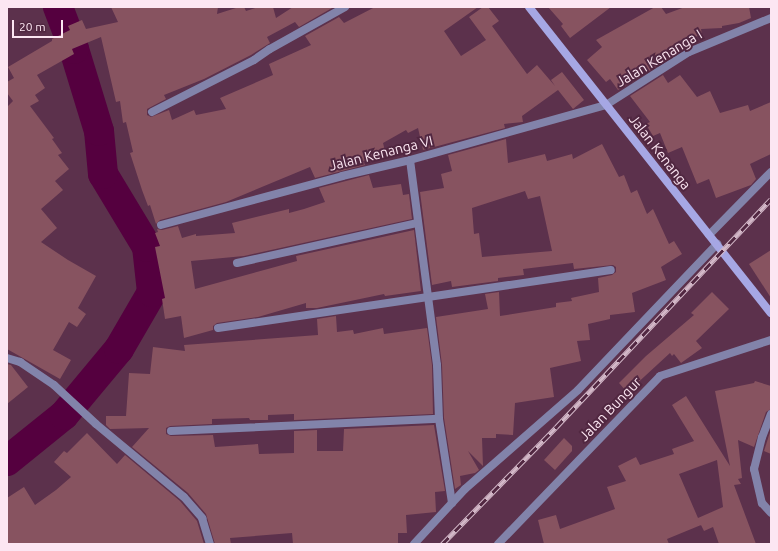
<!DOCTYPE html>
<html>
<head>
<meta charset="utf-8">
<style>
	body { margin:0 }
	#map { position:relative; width:778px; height:551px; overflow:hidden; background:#5c314c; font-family:Ubuntu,sans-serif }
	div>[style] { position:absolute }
	.river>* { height:30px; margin:-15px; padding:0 15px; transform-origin:15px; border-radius:15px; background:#55003f }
	.building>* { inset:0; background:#875360 }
	.minor>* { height:8px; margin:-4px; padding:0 4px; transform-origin:4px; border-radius:4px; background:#8283aa }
	.secondary>* { height:8px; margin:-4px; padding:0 4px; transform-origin:4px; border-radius:4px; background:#a6a7e4 }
	.rail>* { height:4.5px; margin-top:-2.25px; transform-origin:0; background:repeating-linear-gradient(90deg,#512741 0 9px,#d3b8c8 0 18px); box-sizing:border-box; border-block:1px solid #d3b8c8 }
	span { translate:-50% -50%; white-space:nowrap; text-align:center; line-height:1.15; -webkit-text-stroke:4px #512741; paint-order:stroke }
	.street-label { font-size:14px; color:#fce6f2 }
	.frame { position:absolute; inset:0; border:8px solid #fce6f2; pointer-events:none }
	.scale { position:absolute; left:12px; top:20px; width:51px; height:18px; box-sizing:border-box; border:2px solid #fce6f2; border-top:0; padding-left:5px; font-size:12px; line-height:14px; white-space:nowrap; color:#fce6f2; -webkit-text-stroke:3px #512741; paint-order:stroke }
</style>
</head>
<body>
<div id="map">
	<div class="river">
		<i style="left:7px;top:461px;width:73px;rotate:-38.9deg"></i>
		<i style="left:64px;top:415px;width:86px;rotate:-50.2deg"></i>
		<i style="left:119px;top:349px;width:66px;rotate:-59.9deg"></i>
		<i style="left:152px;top:292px;width:45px;rotate:-96.3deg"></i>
		<i style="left:147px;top:247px;width:85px;rotate:-121.1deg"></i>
		<i style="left:103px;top:174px;width:43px;rotate:-95.3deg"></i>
		<i style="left:99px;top:131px;width:86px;rotate:-107deg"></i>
		<i style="left:74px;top:49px;width:45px;rotate:-110.9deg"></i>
	</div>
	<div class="building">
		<i style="clip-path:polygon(111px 7px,218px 7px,217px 14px,239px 7px,244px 7px,246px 11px,258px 7px,273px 7px,276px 18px,293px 7px,332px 8px,299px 27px,295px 22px,267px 37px,270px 43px,251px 55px,204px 79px,164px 95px,166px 99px,147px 109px,147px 115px,151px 117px,169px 110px,172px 120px,194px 110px,196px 115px,226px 109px,220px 98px,273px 75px,269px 64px,311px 45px,305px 36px,339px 17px,344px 23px,375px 7px,478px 7px,444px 31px,461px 56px,486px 40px,469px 17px,483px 7px,488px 7px,499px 21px,492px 26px,527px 74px,537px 65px,555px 86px,551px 80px,562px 72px,584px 100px,573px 109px,558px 90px,522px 116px,523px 122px,504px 124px,505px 128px,423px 150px,418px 128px,408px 133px,406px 130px,383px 143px,386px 155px,363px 161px,365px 165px,315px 178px,310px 167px,226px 202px,160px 220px,156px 224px,150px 205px,148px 206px,142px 190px,130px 153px,133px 152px,126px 122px,123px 123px,120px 101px,116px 102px,101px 37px,72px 49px,74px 54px,37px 75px,45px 88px,35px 95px,39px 101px,30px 106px,54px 138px,52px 139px,62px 153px,58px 155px,69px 169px,55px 181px,63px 190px,41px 209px,57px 228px,41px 242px,68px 260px,96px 276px,78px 308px,86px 314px,77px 327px,69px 322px,53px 350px,71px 360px,60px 379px,7px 349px,7px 107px,13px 101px,7px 93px,7px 82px,14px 78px,8px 67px,52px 41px,52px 39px,70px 30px,68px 26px,82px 20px,86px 29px,118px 22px)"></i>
		<i style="clip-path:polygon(548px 7px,611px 7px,570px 38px,561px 26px,563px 24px)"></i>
		<i style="clip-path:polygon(655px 7px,661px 7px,666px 14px,685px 7px,749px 7px,751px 18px,739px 23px,722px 26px,722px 28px,701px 29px,702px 35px,678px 41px,680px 46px,652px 57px,657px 66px,618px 90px,610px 79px,606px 82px,587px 60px,602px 47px,596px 40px)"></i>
		<i style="clip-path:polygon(663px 75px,668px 83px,680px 75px,697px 97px,710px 91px,720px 113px,748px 105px,750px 111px,771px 102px,771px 154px,750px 164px,756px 179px,751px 185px,716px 198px,709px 179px,697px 184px,682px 147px,668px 153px,660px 133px,653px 136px,646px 124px,650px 122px,630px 96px)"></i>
		<i style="clip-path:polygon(evenodd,506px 139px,508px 163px,545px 154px,547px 161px,572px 154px,573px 159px,602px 144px,619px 177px,624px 175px,631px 193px,637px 190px,647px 214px,653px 209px,669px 244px,674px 241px,682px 254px,661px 267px,666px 280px,632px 293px,635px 312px,610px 315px,610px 319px,588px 324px,590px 340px,577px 341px,581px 361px,550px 368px,554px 397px,515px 403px,513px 435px,496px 434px,496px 438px,482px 438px,483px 466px,468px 451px,479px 470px,475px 473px,460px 476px,461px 485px,455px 489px,444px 418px,442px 365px,436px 317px,488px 309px,485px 294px,499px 292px,500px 316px,556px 307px,556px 303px,572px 301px,571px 298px,599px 292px,598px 278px,612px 275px,616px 272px,616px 267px,613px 265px,574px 269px,573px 263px,523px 269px,524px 275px,498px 278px,498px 281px,452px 287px,451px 281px,432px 285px,420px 192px,444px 188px,441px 174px,452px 171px,448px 155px,506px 139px,525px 191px,528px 199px,540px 196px,552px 251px,482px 257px,479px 233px,474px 234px,472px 208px,525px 191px)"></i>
		<i style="clip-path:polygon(369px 175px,373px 188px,401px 184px,403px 195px,409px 194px,412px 219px,244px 256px,191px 261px,195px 289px,297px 261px,296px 256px,414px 230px,421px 291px,385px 296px,384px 294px,317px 308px,306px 308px,306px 303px,258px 317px,217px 323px,213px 326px,213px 330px,184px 338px,181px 316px,165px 319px,162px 299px,165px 298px,155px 247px,160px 246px,155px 233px,158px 232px,157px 229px,162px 230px,178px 226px,182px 238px,196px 234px,196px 236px,235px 233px,232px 223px,289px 209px,289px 213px,304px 209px,325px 202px,319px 188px)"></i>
		<i style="clip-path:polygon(771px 250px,771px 298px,749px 264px)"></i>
		<i style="clip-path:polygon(712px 292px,729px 309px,696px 341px,702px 348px,681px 363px,674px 354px,672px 356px,670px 353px,632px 388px,631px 387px,626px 391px,619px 383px,646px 356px,694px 315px,691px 313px)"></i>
		<i style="clip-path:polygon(336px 316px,337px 332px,353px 330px,354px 334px,383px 328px,384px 334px,427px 328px,432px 365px,433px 414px,294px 420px,294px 414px,268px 415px,268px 420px,250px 420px,249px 418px,212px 419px,212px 424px,170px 426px,166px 428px,166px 434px,171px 436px,213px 435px,215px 447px,258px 444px,259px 454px,294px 453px,294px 431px,317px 430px,317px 451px,343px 451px,344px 429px,434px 425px,445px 491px,435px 492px,436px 512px,406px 515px,407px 533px,398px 533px,398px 544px,293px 544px,292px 533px,230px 538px,231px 544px,215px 544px,206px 514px,188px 493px,132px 447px,149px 428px,110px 429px,106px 425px,106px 416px,126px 416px,129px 373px,150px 374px,153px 347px,185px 351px,184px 345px,318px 335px,317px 319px)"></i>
		<i style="clip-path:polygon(7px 364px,11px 365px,28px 387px,7px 404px)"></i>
		<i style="clip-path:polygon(evenodd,755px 381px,771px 386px,771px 409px,766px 412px,754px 447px,738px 440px,742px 478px,738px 479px,741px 484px,734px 485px,756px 544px,719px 544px,713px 527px,704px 531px,700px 523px,701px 525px,667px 539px,669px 544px,544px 544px,538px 520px,556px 515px,560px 529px,615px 509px,607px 487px,626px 481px,618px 466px,636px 457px,640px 465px,674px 454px,672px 449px,694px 441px,672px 405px,686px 396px,730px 466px,715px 391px,754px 383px,755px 381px,717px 460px,723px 507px,698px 518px,679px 474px,717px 460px)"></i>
		<i style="clip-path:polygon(771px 429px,771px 454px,764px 451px)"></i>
		<i style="clip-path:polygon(87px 433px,117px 464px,125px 455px,180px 501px,197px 521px,204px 544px,7px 544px,7px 498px,24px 487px,35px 505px,56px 490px,71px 477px,54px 462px,64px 451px,67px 453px)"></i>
		<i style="clip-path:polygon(564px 438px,572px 446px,572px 451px,555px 470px,544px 460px)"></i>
	</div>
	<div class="minor">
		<i style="left:152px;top:112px;width:114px;rotate:-27deg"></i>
		<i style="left:254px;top:60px;width:19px;rotate:-35deg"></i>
		<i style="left:270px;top:49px;width:86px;rotate:-29.2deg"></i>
		<i style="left:410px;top:160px;width:207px;rotate:82.5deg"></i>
		<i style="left:437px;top:365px;width:54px;rotate:87.9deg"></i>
		<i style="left:439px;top:419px;width:85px;rotate:81.2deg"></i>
		<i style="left:161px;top:225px;width:188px;rotate:-15.1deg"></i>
		<i style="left:342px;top:176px;width:70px;rotate:-13.2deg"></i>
		<i style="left:410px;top:160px;width:204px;rotate:-15.7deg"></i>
		<i style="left:606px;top:105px;width:98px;rotate:-32.6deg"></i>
		<i style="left:689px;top:52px;width:89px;rotate:-22.5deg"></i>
		<i style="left:709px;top:235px;width:88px;rotate:-45.5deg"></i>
		<i style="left:237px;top:263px;width:185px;rotate:-12.5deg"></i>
		<i style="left:218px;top:328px;width:397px;rotate:-8.4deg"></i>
		<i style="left:7px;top:358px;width:14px;rotate:17deg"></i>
		<i style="left:20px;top:362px;width:41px;rotate:34.1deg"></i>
		<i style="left:54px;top:385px;width:57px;rotate:42.9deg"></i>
		<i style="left:96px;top:424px;width:114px;rotate:39.7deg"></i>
		<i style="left:184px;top:497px;width:28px;rotate:49deg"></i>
		<i style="left:202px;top:518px;width:27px;rotate:73deg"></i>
		<i style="left:771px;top:414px;width:25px;rotate:111deg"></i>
		<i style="left:762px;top:437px;width:33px;rotate:104deg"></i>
		<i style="left:754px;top:469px;width:35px;rotate:77deg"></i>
		<i style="left:762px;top:503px;width:13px;rotate:48deg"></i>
		<i style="left:171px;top:431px;width:268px;rotate:-2.6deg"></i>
		<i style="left:414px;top:544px;width:75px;rotate:-47.2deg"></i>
		<i style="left:465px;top:489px;width:150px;rotate:-41.2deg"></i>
		<i style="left:578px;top:390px;width:202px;rotate:-46.4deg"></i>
		<i style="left:498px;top:544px;width:233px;rotate:-46deg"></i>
		<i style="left:660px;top:376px;width:117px;rotate:-18deg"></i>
	</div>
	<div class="secondary">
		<i style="left:529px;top:7px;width:390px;rotate:51.7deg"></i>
	</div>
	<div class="rail">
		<i style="left:442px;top:544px;width:163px;rotate:-45.7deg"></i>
		<i style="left:556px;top:427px;width:313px;rotate:-46.7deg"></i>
	</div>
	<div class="street-label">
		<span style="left:659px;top:58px;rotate:-31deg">Jalan Kenanga I</span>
		<span style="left:660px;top:152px;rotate:52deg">Jalan Kenanga</span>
		<span style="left:381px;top:153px;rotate:-14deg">Jalan Kenanga VI</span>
		<span style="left:610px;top:409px;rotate:-46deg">Jalan Bungur</span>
	</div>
	<div class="frame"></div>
	<div class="scale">20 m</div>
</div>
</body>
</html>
